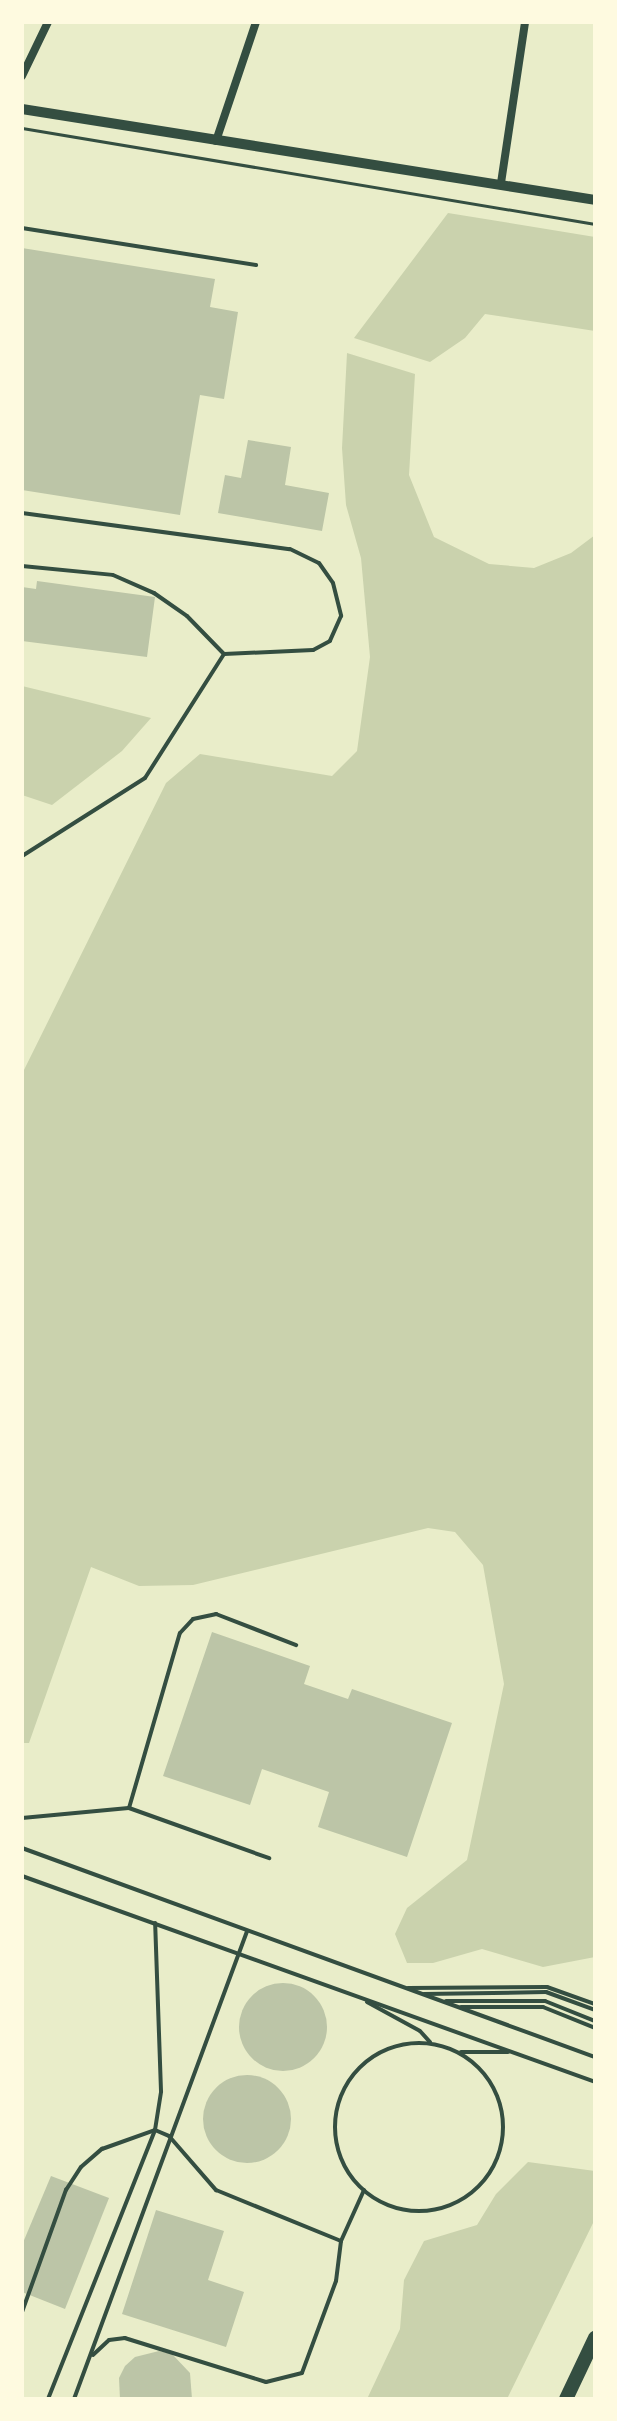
<!DOCTYPE html>
<html>
<head>
<meta charset="utf-8">
<style>
	body { margin:0 }
	#map { position:relative; width:617px; height:2421px; overflow:hidden; background:#e9edc9; font-family:Raleway,sans-serif }
	div>[style] { position:absolute }
	.green>* { inset:0; background:#cad2ad }
	.building>* { inset:0; background:#bcc5a7 }
	.round { border-radius:50% }
	.path>* { height:3px; margin:-1.5px; padding:0 1.5px; transform-origin:1.5px; border-radius:1.5px; background:#344e41 }
	.service>* { height:4px; margin:-2px; padding:0 2px; transform-origin:2px; border-radius:2px; background:#344e41 }
	.service>.ring { margin:-2px; padding:0; box-sizing:content-box; background:none; border:4px solid #344e41; border-radius:50% }
	.minor>* { height:8px; margin:-4px; padding:0 4px; transform-origin:4px; border-radius:4px; background:#344e41 }
	.tertiary>* { height:10px; margin:-5px; padding:0 5px; transform-origin:5px; border-radius:5px; background:#344e41 }
	.primary>* { height:14px; margin:-7px; padding:0 7px; transform-origin:7px; border-radius:7px; background:#344e41 }
	span { translate:-50% -50%; white-space:nowrap; text-align:center; line-height:1.15; -webkit-text-stroke:7px #fefae0; paint-order:stroke }
	.frame { position:absolute; inset:0; border:24px solid #fefae0; pointer-events:none }
</style>
</head>
<body>
<div id="map">
	<div class="green">
		<i style="clip-path:polygon(448px 213px,595px 237px,595px 331px,485px 314px,465px 338px,430px 362px,354px 338px)"></i>
		<i style="clip-path:polygon(347px 353px,415px 374px,409px 475px,434px 537px,489px 564px,534px 568px,571px 553px,595px 535px,595px 1957px,543px 1967px,482px 1949px,433px 1963px,407px 1963px,395px 1934px,407px 1908px,467px 1860px,504px 1684px,483px 1565px,455px 1532px,428px 1528px,193px 1585px,139px 1586px,91px 1567px,29px 1743px,22px 1743px,22px 1074px,166px 783px,200px 754px,332px 776px,357px 751px,370px 657px,361px 558px,346px 505px,342px 448px)"></i>
		<i style="clip-path:polygon(22px 686px,88px 702px,151px 718px,122px 751px,52px 805px,22px 795px)"></i>
		<i style="clip-path:polygon(528px 2162px,595px 2171px,595px 2219px,507px 2399px,367px 2399px,400px 2329px,404px 2280px,424px 2241px,477px 2225px,496px 2194px)"></i>
	</div>
	<div class="building">
		<i style="clip-path:polygon(22px 248px,215px 279px,210px 307px,238px 312px,224px 399px,200px 395px,180px 515px,22px 490px)"></i>
		<i style="clip-path:polygon(248px 440px,291px 447px,285px 485px,329px 493px,322px 531px,218px 513px,225px 475px,241px 478px)"></i>
		<i style="clip-path:polygon(37px 581px,155px 597px,147px 657px,22px 641px,22px 587px,36px 589px)"></i>
		<i style="clip-path:polygon(212px 1632px,310px 1666px,304px 1684px,348px 1699px,352px 1689px,452px 1723px,407px 1857px,318px 1827px,329px 1792px,262px 1769px,250px 1805px,163px 1776px)"></i>
		<i class="round" style="left:239px;top:1983px;width:88px;height:88px"></i>
		<i class="round" style="left:203px;top:2075px;width:88px;height:88px"></i>
		<i style="clip-path:polygon(51px 2176px,109px 2198px,65px 2309px,22px 2292px,22px 2245px)"></i>
		<i style="clip-path:polygon(156px 2210px,224px 2231px,208px 2280px,244px 2292px,226px 2347px,122px 2314px)"></i>
		<i style="clip-path:polygon(159px 2351px,172px 2354px,190px 2373px,192px 2399px,120px 2399px,119px 2378px,125px 2366px,135px 2357px)"></i>
	</div>
	<div class="path">
		<i style="left:22px;top:128px;width:581px;rotate:9.51deg"></i>
	</div>
	<div class="service">
		<i style="left:22px;top:228px;width:237px;rotate:9deg"></i>
		<i style="left:22px;top:513px;width:270px;rotate:7.7deg"></i>
		<i style="left:290px;top:549px;width:32px;rotate:26deg"></i>
		<i style="left:319px;top:563px;width:24px;rotate:55deg"></i>
		<i style="left:333px;top:583px;width:34px;rotate:76deg"></i>
		<i style="left:341px;top:616px;width:27px;rotate:114deg"></i>
		<i style="left:330px;top:641px;width:19px;rotate:152deg"></i>
		<i style="left:313px;top:650px;width:89px;rotate:177.4deg"></i>
		<i style="left:22px;top:566px;width:91px;rotate:5.6deg"></i>
		<i style="left:113px;top:575px;width:45px;rotate:23.7deg"></i>
		<i style="left:154px;top:593px;width:40px;rotate:34.9deg"></i>
		<i style="left:187px;top:616px;width:53px;rotate:45.8deg"></i>
		<i style="left:224px;top:654px;width:147px;rotate:122.5deg"></i>
		<i style="left:145px;top:778px;width:146px;rotate:147.6deg"></i>
		<i style="left:129px;top:1808px;width:182px;rotate:-73.8deg"></i>
		<i style="left:180px;top:1633px;width:19px;rotate:-47deg"></i>
		<i style="left:193px;top:1619px;width:24px;rotate:-12deg"></i>
		<i style="left:216px;top:1614px;width:86px;rotate:21.2deg"></i>
		<i style="left:22px;top:1818px;width:107px;rotate:-5.3deg"></i>
		<i style="left:129px;top:1808px;width:149px;rotate:19.7deg"></i>
		<i style="left:22px;top:1848px;width:610px;rotate:20.04deg"></i>
		<i style="left:22px;top:1876px;width:609px;rotate:19.77deg"></i>
		<i style="left:408px;top:1988px;width:139px;rotate:-0.4deg"></i>
		<i style="left:547px;top:1987px;width:51px;rotate:19.5deg"></i>
		<i style="left:424px;top:1994px;width:122px;rotate:-0.9deg"></i>
		<i style="left:546px;top:1992px;width:52px;rotate:20.2deg"></i>
		<i style="left:446px;top:2001px;width:99px"></i>
		<i style="left:545px;top:2001px;width:54px;rotate:21.8deg"></i>
		<i style="left:367px;top:2002px;width:60px;rotate:28.7deg"></i>
		<i style="left:420px;top:2031px;width:15px;rotate:48deg"></i>
		<i style="left:461px;top:2007px;width:82px"></i>
		<i style="left:543px;top:2007px;width:56px;rotate:22deg"></i>
		<i class="ring" style="left:335px;top:2043px;width:164px;height:164px"></i>
		<i style="left:461px;top:2052px;width:47px"></i>
		<i style="left:341px;top:2241px;width:56px;rotate:-65.7deg"></i>
		<i style="left:22px;top:2312px;width:130px;rotate:-70.2deg"></i>
		<i style="left:66px;top:2190px;width:27px;rotate:-57deg"></i>
		<i style="left:81px;top:2167px;width:28px;rotate:-41deg"></i>
		<i style="left:102px;top:2149px;width:56px;rotate:-19.7deg"></i>
		<i style="left:155px;top:2130px;width:15px;rotate:23deg"></i>
		<i style="left:169px;top:2136px;width:72px;rotate:49deg"></i>
		<i style="left:216px;top:2190px;width:135px;rotate:22.2deg"></i>
		<i style="left:341px;top:2241px;width:40px;rotate:97.1deg"></i>
		<i style="left:336px;top:2281px;width:98px;rotate:110.3deg"></i>
		<i style="left:302px;top:2373px;width:37px;rotate:166deg"></i>
		<i style="left:266px;top:2382px;width:148px;rotate:-162.7deg"></i>
		<i style="left:125px;top:2338px;width:16px;rotate:173deg"></i>
		<i style="left:109px;top:2340px;width:22px;rotate:137deg"></i>
		<i style="left:48px;top:2399px;width:289px;rotate:-68.3deg"></i>
		<i style="left:155px;top:2130px;width:39px;rotate:-81deg"></i>
		<i style="left:161px;top:2091px;width:168px;rotate:-92deg"></i>
		<i style="left:74px;top:2399px;width:499px;rotate:-69.7deg"></i>
	</div>
	<div class="minor">
		<i style="left:22px;top:76px;width:60px;rotate:-64.3deg"></i>
		<i style="left:216px;top:141px;width:126px;rotate:-71.4deg"></i>
		<i style="left:501px;top:183px;width:163px;rotate:-81.5deg"></i>
	</div>
	<div class="tertiary">
		<i style="left:22px;top:109px;width:580px;rotate:9.02deg"></i>
	</div>
	<div class="primary">
		<i style="left:566px;top:2399px;width:68px;rotate:-64.6deg"></i>
	</div>
	<div class="frame"></div>
</div>
</body>
</html>
